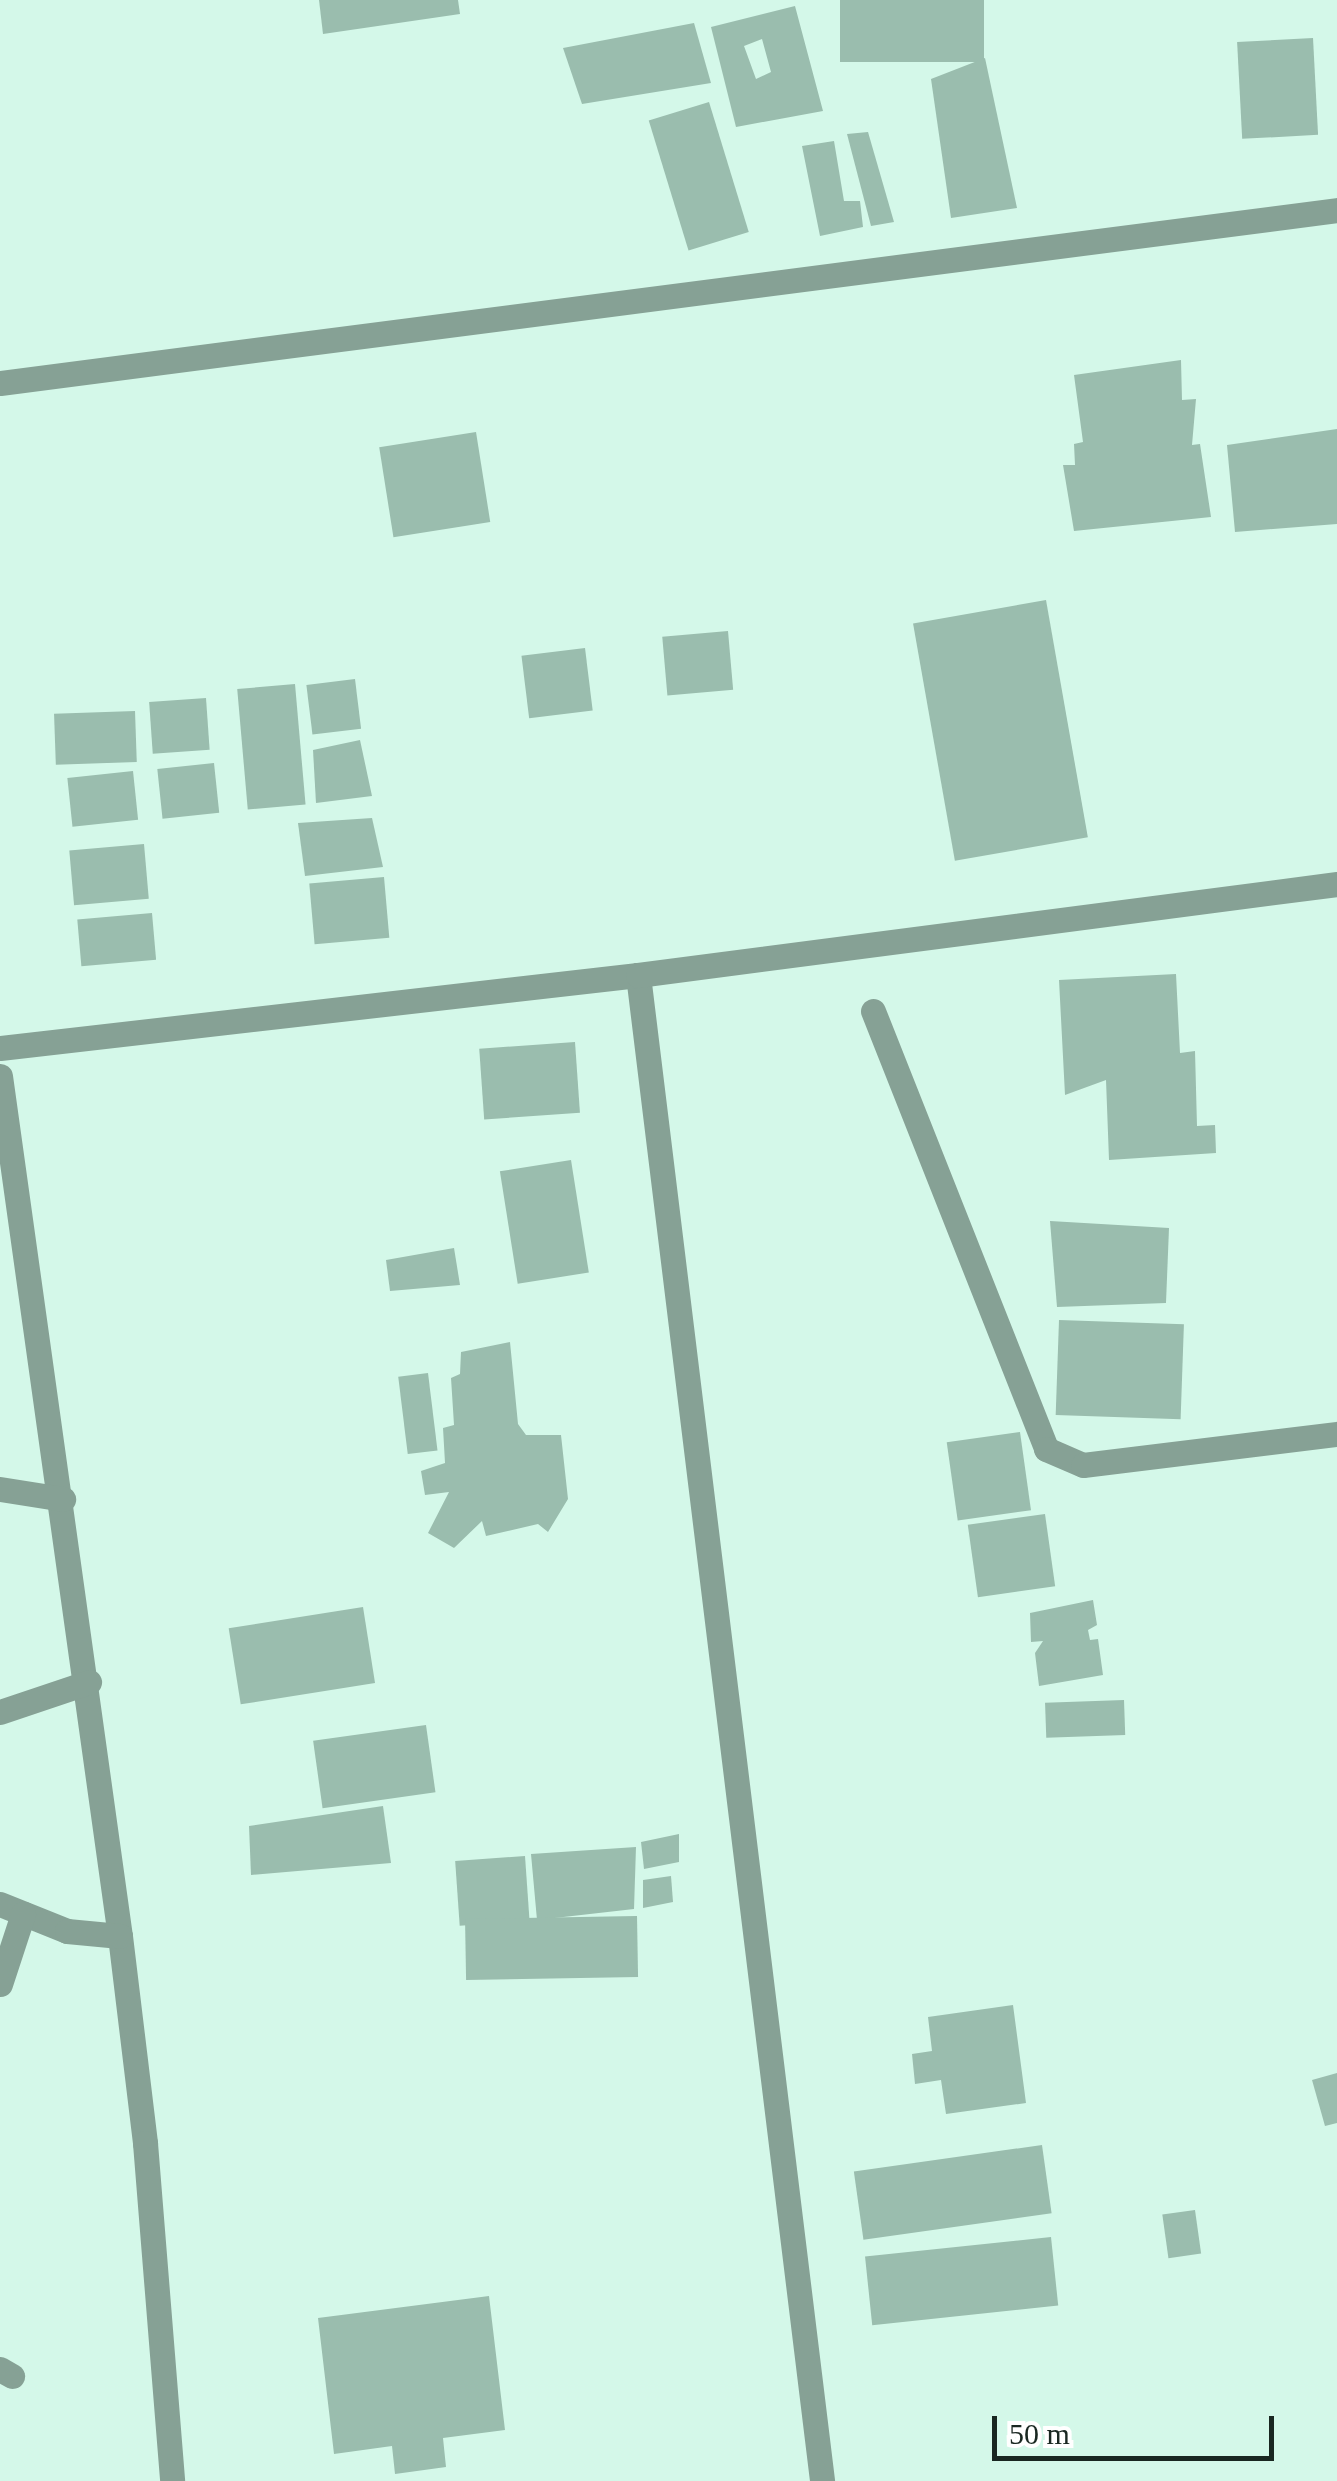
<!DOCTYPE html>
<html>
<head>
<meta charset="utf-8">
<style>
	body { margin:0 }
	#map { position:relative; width:1337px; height:2481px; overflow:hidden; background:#d4f8e9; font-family:Georgia,serif }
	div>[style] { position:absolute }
	.building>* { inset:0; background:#9abdae; transform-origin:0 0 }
	.minor>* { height:25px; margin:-12.5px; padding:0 12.5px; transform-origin:12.5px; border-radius:12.5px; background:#86a195 }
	span { translate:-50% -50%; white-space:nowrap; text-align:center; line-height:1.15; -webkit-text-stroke:10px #fff; paint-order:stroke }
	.scale { position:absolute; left:992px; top:2416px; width:282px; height:45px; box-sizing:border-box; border:5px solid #192721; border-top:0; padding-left:12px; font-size:30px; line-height:35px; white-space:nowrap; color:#192721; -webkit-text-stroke:8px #fff; paint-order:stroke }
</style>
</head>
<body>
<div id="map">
	<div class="building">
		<i style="clip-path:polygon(319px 0,458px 0,460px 14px,323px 34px)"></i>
		<i style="left:840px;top:0;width:144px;height:62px"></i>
		<i style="clip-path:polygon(evenodd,795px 6px,823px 111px,736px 127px,711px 27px,795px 6px,762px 39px,771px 72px,756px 79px,744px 46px,762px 39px)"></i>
		<i style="clip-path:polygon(694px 23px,711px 83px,582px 104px,563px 48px)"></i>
		<i style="left:1313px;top:38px;width:97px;height:76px;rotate:87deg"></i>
		<i style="clip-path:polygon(985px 58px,1017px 208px,951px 218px,931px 79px)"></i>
		<i style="left:709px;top:102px;width:136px;height:63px;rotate:73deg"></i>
		<i style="clip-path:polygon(868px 132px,894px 222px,871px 226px,847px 134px)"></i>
		<i style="clip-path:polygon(834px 141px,844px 201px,860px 201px,863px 227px,820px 236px,802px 146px)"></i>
		<i style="clip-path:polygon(1181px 360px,1182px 400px,1196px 399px,1192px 445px,1200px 444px,1211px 517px,1074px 531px,1063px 465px,1075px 465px,1074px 444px,1083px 442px,1074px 375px)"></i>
		<i style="clip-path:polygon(1337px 429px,1337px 524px,1235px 532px,1227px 445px)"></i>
		<i style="left:476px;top:432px;width:91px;height:98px;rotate:81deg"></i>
		<i style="left:1046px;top:600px;width:241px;height:135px;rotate:80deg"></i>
		<i style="left:728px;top:631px;width:59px;height:66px;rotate:85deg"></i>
		<i style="left:585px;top:648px;width:63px;height:64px;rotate:83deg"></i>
		<i style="left:355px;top:679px;width:50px;height:49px;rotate:83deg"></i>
		<i style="left:295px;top:684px;width:121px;height:58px;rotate:85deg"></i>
		<i style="left:206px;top:698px;width:52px;height:57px;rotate:86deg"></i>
		<i style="left:135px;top:711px;width:51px;height:81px;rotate:88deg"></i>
		<i style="clip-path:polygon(360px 740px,372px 796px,316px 803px,313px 750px)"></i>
		<i style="left:214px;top:763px;width:50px;height:57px;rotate:84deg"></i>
		<i style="left:133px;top:771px;width:49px;height:66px;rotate:84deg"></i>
		<i style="clip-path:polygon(372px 818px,383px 867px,305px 876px,298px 823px)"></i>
		<i style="left:144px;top:844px;width:55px;height:75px;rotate:85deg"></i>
		<i style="left:384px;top:877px;width:61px;height:75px;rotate:85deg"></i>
		<i style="left:152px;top:913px;width:47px;height:75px;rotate:85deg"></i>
		<i style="clip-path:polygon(1176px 974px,1180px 1053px,1195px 1051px,1197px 1126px,1215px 1125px,1216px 1153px,1109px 1160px,1106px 1080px,1065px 1095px,1059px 980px)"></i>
		<i style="left:575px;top:1042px;width:71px;height:96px;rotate:86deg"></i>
		<i style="left:571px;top:1160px;width:114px;height:72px;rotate:81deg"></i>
		<i style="clip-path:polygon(1050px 1221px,1169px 1228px,1166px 1303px,1057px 1307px)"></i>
		<i style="clip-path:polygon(454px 1248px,460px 1285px,390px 1291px,386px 1260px)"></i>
		<i style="left:1059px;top:1320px;width:125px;height:95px;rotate:2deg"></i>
		<i style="clip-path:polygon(510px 1342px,518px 1424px,526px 1435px,561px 1435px,568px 1499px,548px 1532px,538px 1524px,486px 1536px,482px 1521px,454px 1548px,428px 1533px,449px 1492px,425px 1495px,421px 1471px,445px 1463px,443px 1428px,454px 1425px,451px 1378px,460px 1374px,461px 1352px)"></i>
		<i style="left:428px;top:1373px;width:78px;height:30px;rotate:83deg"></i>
		<i style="left:1020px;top:1432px;width:79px;height:74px;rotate:82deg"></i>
		<i style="left:1045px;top:1514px;width:73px;height:78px;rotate:82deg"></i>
		<i style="clip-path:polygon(1093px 1600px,1097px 1625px,1088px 1630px,1090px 1640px,1098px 1639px,1103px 1675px,1039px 1686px,1035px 1653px,1043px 1641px,1031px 1642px,1030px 1613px)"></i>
		<i style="left:363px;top:1607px;width:77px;height:136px;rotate:81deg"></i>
		<i style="left:1124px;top:1700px;width:35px;height:79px;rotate:88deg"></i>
		<i style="left:426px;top:1725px;width:68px;height:114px;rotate:82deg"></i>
		<i style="clip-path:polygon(383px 1806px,391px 1863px,251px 1875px,249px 1826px)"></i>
		<i style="clip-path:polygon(679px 1834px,679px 1862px,644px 1869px,641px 1842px)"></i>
		<i style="clip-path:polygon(636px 1847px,634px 1909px,537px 1920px,531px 1854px)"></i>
		<i style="left:525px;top:1856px;width:65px;height:70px;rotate:86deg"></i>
		<i style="clip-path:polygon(671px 1876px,673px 1902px,643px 1908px,643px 1880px)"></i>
		<i style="left:637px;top:1916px;width:61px;height:172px;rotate:89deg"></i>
		<i style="clip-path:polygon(1013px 2005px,1026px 2103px,946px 2114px,941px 2080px,915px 2084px,912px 2054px,932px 2051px,928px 2017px)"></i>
		<i style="clip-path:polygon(1337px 2073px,1337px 2123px,1325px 2126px,1312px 2080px)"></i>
		<i style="left:1042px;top:2145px;width:69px;height:190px;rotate:82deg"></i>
		<i style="left:1195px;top:2210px;width:44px;height:33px;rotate:82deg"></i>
		<i style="left:1051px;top:2237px;width:69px;height:187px;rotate:84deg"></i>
		<i style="clip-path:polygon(489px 2296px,505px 2430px,443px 2438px,446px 2467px,395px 2474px,392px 2446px,334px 2454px,318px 2318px)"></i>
	</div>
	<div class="minor">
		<i style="left:0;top:383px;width:1348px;rotate:-7.37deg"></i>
		<i style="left:638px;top:975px;width:1517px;rotate:83.03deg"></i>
		<i style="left:873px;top:1011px;width:471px;rotate:68.4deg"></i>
		<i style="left:1046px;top:1449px;width:40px;rotate:23.4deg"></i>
		<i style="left:1083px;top:1465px;width:256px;rotate:-7deg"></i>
		<i style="left:0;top:1048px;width:642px;rotate:-6.53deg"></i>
		<i style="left:638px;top:975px;width:705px;rotate:-7.42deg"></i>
		<i style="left:0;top:1076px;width:868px;rotate:82.06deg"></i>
		<i style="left:120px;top:1936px;width:209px;rotate:83.1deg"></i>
		<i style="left:145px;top:2143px;width:339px;rotate:85.4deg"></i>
		<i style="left:0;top:1489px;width:64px;rotate:9deg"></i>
		<i style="left:0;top:1712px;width:94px;rotate:-18.6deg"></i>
		<i style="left:0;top:1904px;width:72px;rotate:21.9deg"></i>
		<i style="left:67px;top:1931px;width:53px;rotate:5.4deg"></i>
		<i style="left:0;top:1984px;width:74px;rotate:-71.8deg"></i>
		<i style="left:0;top:2369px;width:14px;rotate:30deg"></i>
	</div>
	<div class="scale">50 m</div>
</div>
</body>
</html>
